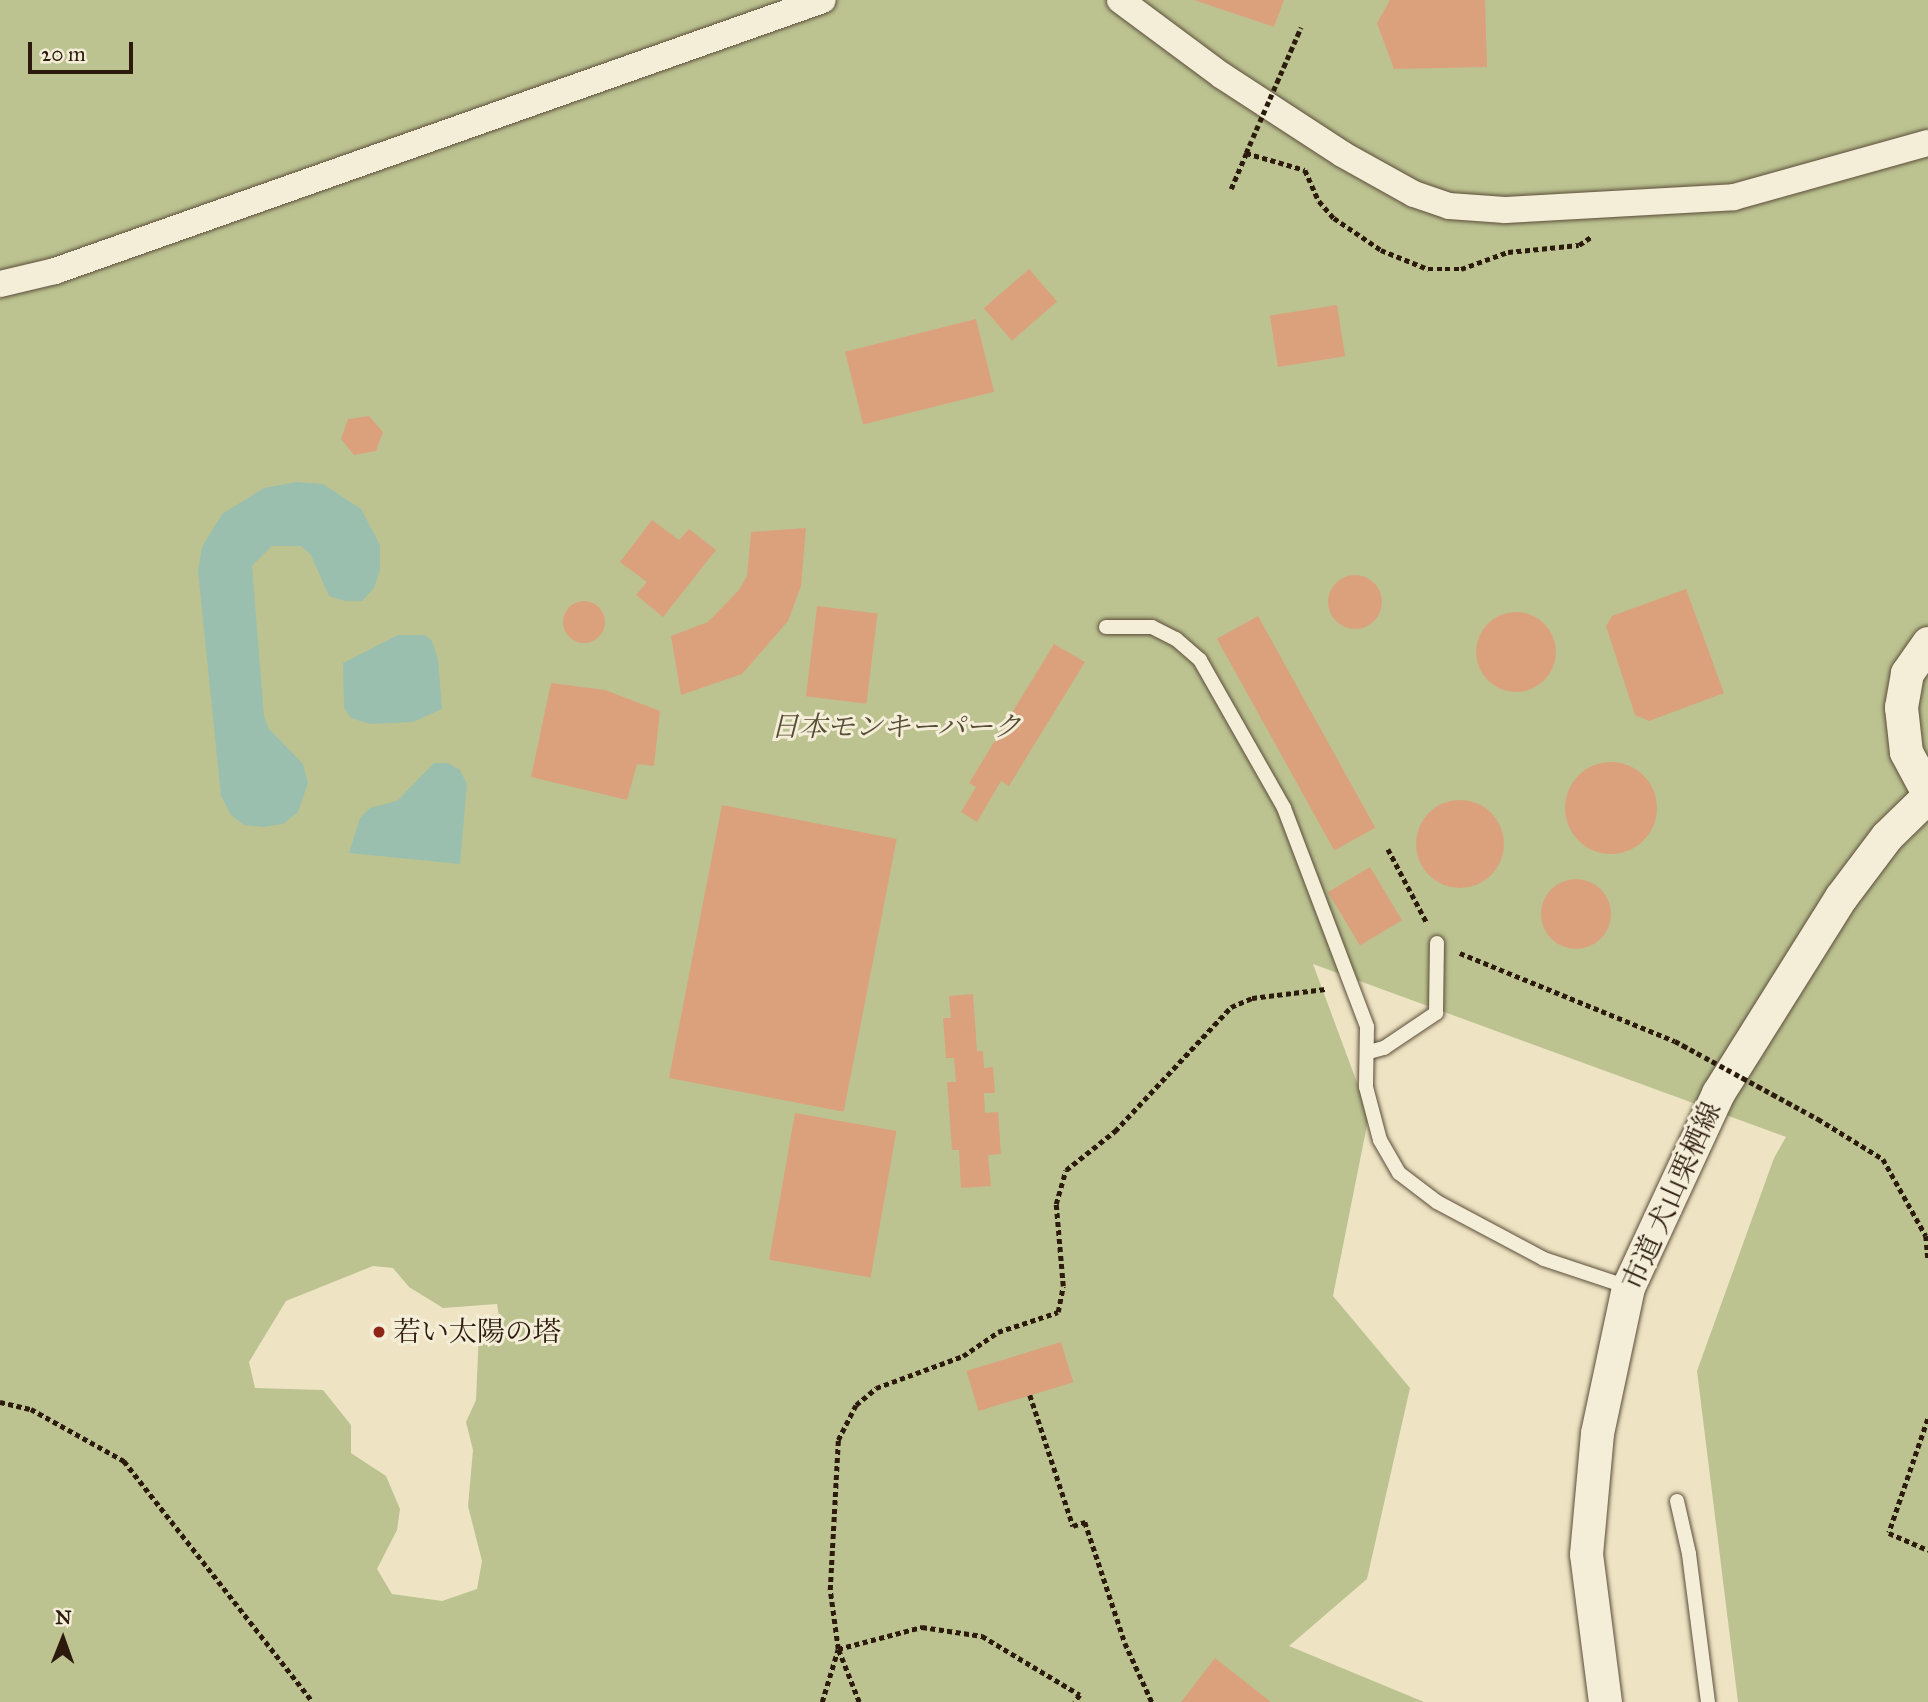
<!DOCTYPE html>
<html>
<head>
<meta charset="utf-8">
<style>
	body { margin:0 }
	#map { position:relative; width:1928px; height:1702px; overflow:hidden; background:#eee4c3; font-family:"IM FELL Great Primer","Noto Serif JP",serif }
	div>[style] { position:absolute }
	.green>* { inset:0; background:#bcc391 }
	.water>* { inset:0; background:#9abfaf }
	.building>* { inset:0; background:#dba17d; transform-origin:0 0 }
	.round { border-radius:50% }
	.path>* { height:4.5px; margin-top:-2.25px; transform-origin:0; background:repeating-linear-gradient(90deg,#2c1b0c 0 5px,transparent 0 8.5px) }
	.roads { filter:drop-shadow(0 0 2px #5c4d3a) drop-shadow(0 0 2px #5c4d3a) }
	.service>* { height:14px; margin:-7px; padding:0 7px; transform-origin:7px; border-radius:7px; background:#f4edd8 }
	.minor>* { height:26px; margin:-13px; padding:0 13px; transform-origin:13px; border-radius:13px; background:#f4edd8 }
	.tertiary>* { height:33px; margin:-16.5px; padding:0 16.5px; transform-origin:16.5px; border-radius:16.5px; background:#f4edd8 }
	.path-bridge>* { height:4.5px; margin-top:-2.25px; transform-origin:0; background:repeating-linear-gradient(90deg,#2c1b0c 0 5px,transparent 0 8.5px) }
	.dots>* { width:19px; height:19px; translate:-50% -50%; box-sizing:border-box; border:4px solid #f4edd8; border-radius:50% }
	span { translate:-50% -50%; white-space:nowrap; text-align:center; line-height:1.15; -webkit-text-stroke:6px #f4edd8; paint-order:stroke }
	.park-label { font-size:28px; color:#574d34; font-style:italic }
	.street-label { font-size:28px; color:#2c1b0c }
	.poi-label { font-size:28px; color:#2c1b0c }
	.left { translate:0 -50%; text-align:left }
	.north { position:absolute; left:28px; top:1604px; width:70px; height:70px; -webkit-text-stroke:5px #f4edd8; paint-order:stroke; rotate:1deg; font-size:19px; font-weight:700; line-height:28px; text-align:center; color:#2c1b0c }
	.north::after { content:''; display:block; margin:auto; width:24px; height:32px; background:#2c1b0c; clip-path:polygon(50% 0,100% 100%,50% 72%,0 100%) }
	.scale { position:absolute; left:28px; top:42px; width:105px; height:32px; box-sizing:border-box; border:4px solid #2c1b0c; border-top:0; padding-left:9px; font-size:21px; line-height:24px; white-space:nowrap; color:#2c1b0c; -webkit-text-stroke:5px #f4edd8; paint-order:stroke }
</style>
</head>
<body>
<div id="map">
	<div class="green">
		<i style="clip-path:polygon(evenodd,0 0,1928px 0,1928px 1702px,1738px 1702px,1697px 1371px,1774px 1158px,1786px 1137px,1313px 964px,1369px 1115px,1333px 1296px,1410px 1388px,1367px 1579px,1289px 1646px,1424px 1702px,0 1702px,0 0,373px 1266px,393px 1268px,409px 1287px,443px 1308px,497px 1304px,499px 1316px,479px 1331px,476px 1400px,466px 1422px,473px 1450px,468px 1506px,482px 1561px,477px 1589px,442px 1601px,392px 1594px,377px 1569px,397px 1530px,400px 1509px,386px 1476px,351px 1453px,351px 1425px,323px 1390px,255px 1388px,249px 1362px,286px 1301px,373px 1266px)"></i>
	</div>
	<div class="water">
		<i style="clip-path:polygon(296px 482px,323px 484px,361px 509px,380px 545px,380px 570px,374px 588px,362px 601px,345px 601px,329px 596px,311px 555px,301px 546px,272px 546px,252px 566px,264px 716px,269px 729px,303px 764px,308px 783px,298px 812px,283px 824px,263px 827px,244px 825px,231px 815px,221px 796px,198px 571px,202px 547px,222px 514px,264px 488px)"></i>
		<i style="clip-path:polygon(398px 635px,425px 635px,432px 641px,438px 659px,442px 709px,413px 722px,370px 724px,351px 718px,344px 708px,343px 663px)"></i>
		<i style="clip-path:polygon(434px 763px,448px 763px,460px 770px,467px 784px,460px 864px,349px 853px,360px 818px,370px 808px,397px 801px)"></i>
	</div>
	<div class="building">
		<i style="clip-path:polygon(1194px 0,1284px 0,1274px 27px)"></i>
		<i style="clip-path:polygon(1390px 0,1485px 0,1487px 67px,1394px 69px,1377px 23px)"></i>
		<i style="left:1029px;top:269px;width:43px;height:60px;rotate:49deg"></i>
		<i style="left:1337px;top:305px;width:52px;height:68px;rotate:81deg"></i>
		<i style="left:976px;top:319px;width:75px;height:135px;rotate:76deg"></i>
		<i style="clip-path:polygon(369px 416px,383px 432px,376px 451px,354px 455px,341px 439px,348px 419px)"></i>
		<i style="clip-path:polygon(652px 520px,679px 540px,689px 529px,716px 550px,663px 617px,636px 595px,647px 582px,620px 562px)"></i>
		<i style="clip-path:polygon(806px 528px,801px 586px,788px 621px,742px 674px,681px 695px,671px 636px,708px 622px,739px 590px,747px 576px,751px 532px)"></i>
		<i class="round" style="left:1328px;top:575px;width:54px;height:54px"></i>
		<i style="clip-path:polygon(1686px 589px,1724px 693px,1649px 721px,1635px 715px,1606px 626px,1612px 616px)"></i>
		<i class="round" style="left:563px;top:601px;width:42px;height:42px"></i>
		<i style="left:817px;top:606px;width:61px;height:91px;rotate:7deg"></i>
		<i class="round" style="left:1476px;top:612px;width:80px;height:80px"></i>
		<i style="left:1258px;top:616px;width:242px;height:47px;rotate:61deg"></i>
		<i style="clip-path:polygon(1054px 644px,1085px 662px,1009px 786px,1001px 781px,977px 822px,961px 812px,976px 787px,969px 783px)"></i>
		<i style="clip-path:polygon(551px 683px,605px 690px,660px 711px,654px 766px,637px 764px,627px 800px,531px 777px)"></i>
		<i class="round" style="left:1565px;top:762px;width:92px;height:92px"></i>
		<i class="round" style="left:1416px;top:800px;width:88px;height:88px"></i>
		<i style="left:722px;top:805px;width:178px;height:278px;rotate:11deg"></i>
		<i style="left:1370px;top:867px;width:62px;height:49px;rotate:59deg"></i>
		<i class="round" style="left:1541px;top:879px;width:70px;height:70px"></i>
		<i style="clip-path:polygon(973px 994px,977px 1051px,983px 1051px,984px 1068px,993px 1067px,995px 1093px,984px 1093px,985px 1113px,998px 1112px,1001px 1154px,988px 1155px,991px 1186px,961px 1188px,959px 1150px,952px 1150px,947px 1082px,956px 1082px,954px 1058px,946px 1058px,943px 1018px,951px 1018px,949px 996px)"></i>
		<i style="left:795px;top:1113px;width:103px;height:149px;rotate:10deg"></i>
		<i style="left:1061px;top:1342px;width:42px;height:99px;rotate:73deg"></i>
		<i style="clip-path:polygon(1215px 1658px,1271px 1702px,1181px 1702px)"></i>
	</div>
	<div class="path">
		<i style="left:1231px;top:189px;width:39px;rotate:-67deg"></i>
		<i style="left:1246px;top:153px;width:61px;rotate:16.1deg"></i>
		<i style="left:1305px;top:170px;width:34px;rotate:66deg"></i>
		<i style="left:1319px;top:201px;width:23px;rotate:49deg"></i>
		<i style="left:1334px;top:218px;width:57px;rotate:34.2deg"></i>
		<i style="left:1381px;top:250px;width:51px;rotate:22deg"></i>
		<i style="left:1428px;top:269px;width:33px"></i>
		<i style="left:1461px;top:269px;width:50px;rotate:-19.9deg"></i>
		<i style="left:1508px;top:252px;width:71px;rotate:-5.6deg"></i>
		<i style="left:1579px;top:245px;width:14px;rotate:-34deg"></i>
		<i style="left:1388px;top:849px;width:84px;rotate:62.2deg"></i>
		<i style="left:1460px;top:953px;width:232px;rotate:22.3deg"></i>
		<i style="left:1818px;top:1119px;width:76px;rotate:31.6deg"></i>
		<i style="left:1883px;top:1159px;width:88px;rotate:60.8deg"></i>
		<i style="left:1926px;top:1236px;width:24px;rotate:85deg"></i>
		<i style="left:1030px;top:1395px;width:138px;rotate:71.8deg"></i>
		<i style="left:1073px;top:1526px;width:13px;rotate:-18deg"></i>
		<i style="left:1085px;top:1522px;width:127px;rotate:71.7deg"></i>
		<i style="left:1125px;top:1643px;width:65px;rotate:65.4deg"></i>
		<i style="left:0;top:1402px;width:32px;rotate:13deg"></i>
		<i style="left:31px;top:1409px;width:107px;rotate:29.2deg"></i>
		<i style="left:124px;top:1461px;width:306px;rotate:51.9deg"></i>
		<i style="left:1928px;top:1419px;width:120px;rotate:108.9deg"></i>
		<i style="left:1889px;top:1533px;width:43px;rotate:23.6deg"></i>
		<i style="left:822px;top:1702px;width:55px;rotate:-73.2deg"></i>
		<i style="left:838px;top:1649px;width:60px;rotate:-97.7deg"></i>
		<i style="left:830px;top:1590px;width:150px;rotate:-86.9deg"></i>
		<i style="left:838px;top:1440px;width:39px;rotate:-63deg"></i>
		<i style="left:856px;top:1405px;width:26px;rotate:-40deg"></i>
		<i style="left:876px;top:1388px;width:93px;rotate:-20.2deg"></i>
		<i style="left:963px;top:1356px;width:42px;rotate:-34.4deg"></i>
		<i style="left:998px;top:1332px;width:63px;rotate:-18.4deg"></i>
		<i style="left:1058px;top:1312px;width:26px;rotate:-79deg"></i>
		<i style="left:1063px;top:1286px;width:82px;rotate:-94.9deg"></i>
		<i style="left:1056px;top:1204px;width:35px;rotate:-74deg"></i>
		<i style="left:1066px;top:1170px;width:63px;rotate:-38.5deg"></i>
		<i style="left:1115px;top:1131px;width:170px;rotate:-46.9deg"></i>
		<i style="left:1231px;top:1007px;width:23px;rotate:-23deg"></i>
		<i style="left:1252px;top:998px;width:74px;rotate:-7deg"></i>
		<i style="left:859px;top:1702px;width:57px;rotate:-111.6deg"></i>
		<i style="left:838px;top:1649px;width:87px;rotate:-14.7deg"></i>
		<i style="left:922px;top:1627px;width:61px;rotate:8.5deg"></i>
		<i style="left:982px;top:1636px;width:114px;rotate:31deg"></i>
		<i style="left:1080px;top:1695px;width:9px;rotate:126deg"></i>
	</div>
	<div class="roads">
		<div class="service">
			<i style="left:1106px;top:627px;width:46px"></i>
			<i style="left:1152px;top:627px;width:27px;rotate:27deg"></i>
			<i style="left:1176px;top:639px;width:32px;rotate:41deg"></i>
			<i style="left:1200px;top:660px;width:170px;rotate:60.4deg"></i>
			<i style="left:1284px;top:808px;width:234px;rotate:69.2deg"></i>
			<i style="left:1367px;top:1027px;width:60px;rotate:91deg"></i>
			<i style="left:1366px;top:1087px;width:55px;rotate:75.2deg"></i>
			<i style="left:1380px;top:1140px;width:38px;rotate:60deg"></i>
			<i style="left:1399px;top:1173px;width:48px;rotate:37.3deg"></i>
			<i style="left:1437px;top:1202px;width:121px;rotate:28deg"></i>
			<i style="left:1544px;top:1259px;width:89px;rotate:18.4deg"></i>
			<i style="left:1369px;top:1052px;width:16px;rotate:-15deg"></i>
			<i style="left:1384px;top:1048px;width:63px;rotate:-33.9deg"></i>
			<i style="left:1436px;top:1013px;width:70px;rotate:-89.2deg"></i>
			<i style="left:1677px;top:1501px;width:54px;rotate:77.2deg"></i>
			<i style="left:1689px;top:1554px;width:149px;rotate:82.7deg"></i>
		</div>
		<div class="minor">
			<i style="left:1120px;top:0;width:126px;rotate:36.6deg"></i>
			<i style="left:1221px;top:75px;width:145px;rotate:33.1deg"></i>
			<i style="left:1342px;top:154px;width:82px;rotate:29.1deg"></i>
			<i style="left:1414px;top:194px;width:37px;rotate:19deg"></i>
			<i style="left:1449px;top:206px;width:56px;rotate:4.1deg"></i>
			<i style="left:1505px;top:210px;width:229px;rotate:-3.2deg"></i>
			<i style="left:1734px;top:197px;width:201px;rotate:-15.6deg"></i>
			<i style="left:0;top:284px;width:57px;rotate:-13.3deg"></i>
			<i style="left:55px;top:271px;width:814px;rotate:-19.44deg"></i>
		</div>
		<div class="tertiary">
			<i style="left:1928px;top:643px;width:37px;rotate:125deg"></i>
			<i style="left:1907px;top:673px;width:35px;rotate:100deg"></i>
			<i style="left:1901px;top:707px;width:45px;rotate:83.7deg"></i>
			<i style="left:1906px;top:752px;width:47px;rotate:61.8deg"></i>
			<i style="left:1605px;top:1702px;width:149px;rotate:-97.3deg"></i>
			<i style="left:1586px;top:1554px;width:121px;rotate:-84.8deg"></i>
			<i style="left:1597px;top:1433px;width:149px;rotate:-78deg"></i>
			<i style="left:1628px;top:1287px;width:214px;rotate:-65.1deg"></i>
			<i style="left:1718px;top:1093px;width:231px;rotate:-57.9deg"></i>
			<i style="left:1841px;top:897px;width:76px;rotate:-53deg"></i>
			<i style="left:1887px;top:836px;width:57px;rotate:-44.3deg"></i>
		</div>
	</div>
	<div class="path-bridge">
		<i style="left:1246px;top:153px;width:137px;rotate:-66.4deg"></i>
		<i style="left:1675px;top:1041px;width:163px;rotate:28.6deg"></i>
	</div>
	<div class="dots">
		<i style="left:379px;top:1332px;background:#8f2418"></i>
	</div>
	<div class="park-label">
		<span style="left:896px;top:727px">日本モンキーパーク</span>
	</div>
	<div class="street-label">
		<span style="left:1672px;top:1196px;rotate:-66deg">市道 犬山栗栖線</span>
	</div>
	<div class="poi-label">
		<span class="left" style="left:393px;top:1332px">若い太陽の塔</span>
	</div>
	<div class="north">N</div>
	<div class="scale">20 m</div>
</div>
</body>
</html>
